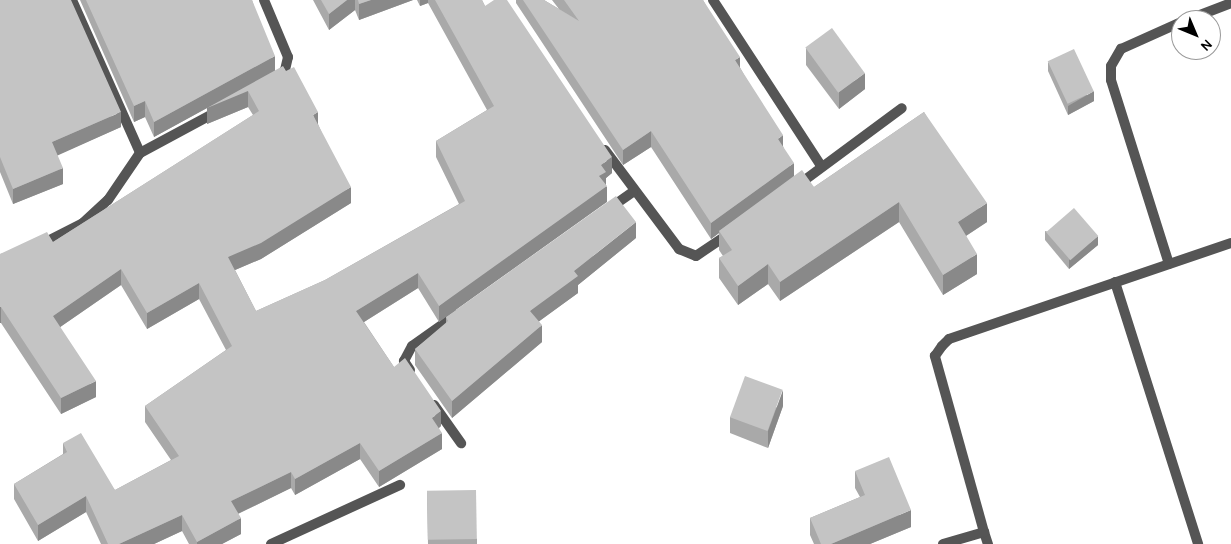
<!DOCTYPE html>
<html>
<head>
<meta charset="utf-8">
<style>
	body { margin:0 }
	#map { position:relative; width:1231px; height:544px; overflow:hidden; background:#fff; font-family:Karla,sans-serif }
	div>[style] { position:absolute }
	.minor>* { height:10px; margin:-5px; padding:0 5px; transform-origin:5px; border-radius:5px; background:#555 }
	.wall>* { inset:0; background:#a9a9a9 }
	.shaded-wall>* { inset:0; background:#898989; transform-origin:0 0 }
	.building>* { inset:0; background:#c4c4c4; transform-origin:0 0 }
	span { translate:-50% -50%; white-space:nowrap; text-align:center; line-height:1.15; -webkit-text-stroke:5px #fff; paint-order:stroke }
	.north { position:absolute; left:1171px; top:10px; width:50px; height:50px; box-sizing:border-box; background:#fff; border:1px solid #999; border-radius:50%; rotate:135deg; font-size:14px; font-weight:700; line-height:20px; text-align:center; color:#000 }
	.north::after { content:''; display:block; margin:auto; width:18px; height:22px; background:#000; clip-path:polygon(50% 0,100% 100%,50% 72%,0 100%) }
</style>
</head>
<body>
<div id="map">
	<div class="minor">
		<i style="left:72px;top:0;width:167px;rotate:66deg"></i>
		<i style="left:264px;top:0;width:62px;rotate:67.2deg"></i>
		<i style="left:288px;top:57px;width:13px;rotate:103deg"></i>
		<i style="left:285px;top:70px;width:11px;rotate:135deg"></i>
		<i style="left:713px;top:0;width:199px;rotate:56.9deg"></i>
		<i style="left:1187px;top:20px;width:47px;rotate:-21.1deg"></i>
		<i style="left:605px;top:150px;width:124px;rotate:53.2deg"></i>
		<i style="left:679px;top:249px;width:18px;rotate:22deg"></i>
		<i style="left:696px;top:256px;width:40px;rotate:-34deg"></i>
		<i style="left:798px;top:185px;width:129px;rotate:-36.5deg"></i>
		<i style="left:610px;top:208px;width:28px;rotate:-35deg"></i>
		<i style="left:40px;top:245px;width:48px;rotate:-27.1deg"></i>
		<i style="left:83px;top:223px;width:34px;rotate:-43deg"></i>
		<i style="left:108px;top:200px;width:57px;rotate:-55.8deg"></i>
		<i style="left:140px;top:153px;width:89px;rotate:-28.3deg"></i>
		<i style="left:1169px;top:264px;width:193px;rotate:-107.5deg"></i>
		<i style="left:1111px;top:80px;width:14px;rotate:-90deg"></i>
		<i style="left:1111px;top:66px;width:20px;rotate:-60deg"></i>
		<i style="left:1121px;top:49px;width:66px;rotate:-24.2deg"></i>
		<i style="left:1115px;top:282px;width:275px;rotate:72.4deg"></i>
		<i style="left:410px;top:370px;width:11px;rotate:-124deg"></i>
		<i style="left:404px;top:361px;width:17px;rotate:-62deg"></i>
		<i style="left:412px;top:346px;width:54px;rotate:-35.2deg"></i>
		<i style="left:434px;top:405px;width:47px;rotate:54.6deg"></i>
		<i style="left:984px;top:532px;width:13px;rotate:72deg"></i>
		<i style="left:271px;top:544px;width:142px;rotate:-24.6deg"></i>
		<i style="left:943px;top:544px;width:43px;rotate:-16.3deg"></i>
		<i style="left:984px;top:532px;width:183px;rotate:-105.6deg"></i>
		<i style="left:935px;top:356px;width:12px;rotate:-55deg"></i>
		<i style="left:942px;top:346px;width:10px;rotate:-45deg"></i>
		<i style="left:949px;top:339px;width:298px;rotate:-18.8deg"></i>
	</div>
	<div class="wall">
		<i style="clip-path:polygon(0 0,121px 127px,57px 155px,63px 184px,13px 204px,0 172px)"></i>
		<i style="clip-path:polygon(80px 0,252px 0,275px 71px,286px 71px,318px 124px,351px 203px,261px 259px,235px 270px,256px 311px,325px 280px,459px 204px,436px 157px,436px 141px,487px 110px,428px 3px,420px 6px,417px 0,482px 0,485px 6px,612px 173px,606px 178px,439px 322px,418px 288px,364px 322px,394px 367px,441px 426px,439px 428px,442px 449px,379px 487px,360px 459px,295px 495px,291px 488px,238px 514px,241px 534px,222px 544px,189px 544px,182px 531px,154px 544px,101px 544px,86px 512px,38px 541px,14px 499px,14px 484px,63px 454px,63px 443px,115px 490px,171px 460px,145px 422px,145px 406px,226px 350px,199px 299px,147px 329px,121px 285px,60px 327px,96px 397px,61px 414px,1px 323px,0 323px,0 254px,53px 242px,253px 115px,248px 107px,207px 124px,207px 108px,154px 137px,145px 117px,134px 122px)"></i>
		<i style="clip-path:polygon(313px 0,413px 0,359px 20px,355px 10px,329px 30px)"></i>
		<i style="clip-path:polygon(516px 0,544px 0,559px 9px,552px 0,703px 0,783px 146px,794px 176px,814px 187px,924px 112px,987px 222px,966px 236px,977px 274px,943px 295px,899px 222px,780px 301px,768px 284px,738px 305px,719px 278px,719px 258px,723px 256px,719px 250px,719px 233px,711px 239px,651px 147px,623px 165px,516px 3px)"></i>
		<i style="clip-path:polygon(806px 48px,865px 89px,839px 109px,806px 65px)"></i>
		<i style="clip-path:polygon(1048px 62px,1094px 101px,1068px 115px,1048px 71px)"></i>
		<i style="clip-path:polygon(1045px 231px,1098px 245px,1069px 269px,1045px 240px)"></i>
		<i style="clip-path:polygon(636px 238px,578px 285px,578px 293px,539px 321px,542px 342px,452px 418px,415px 365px,415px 349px,446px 324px,446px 317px)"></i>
		<i style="clip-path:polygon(783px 406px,768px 448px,730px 433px,730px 417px)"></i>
		<i style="clip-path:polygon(855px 471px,911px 527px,870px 544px,814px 544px,810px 535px,810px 518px,860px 497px,855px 488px)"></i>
		<i style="clip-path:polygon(427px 492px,477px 539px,477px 544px,428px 544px)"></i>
	</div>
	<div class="shaded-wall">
		<i style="clip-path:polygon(347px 0,355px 0,355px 10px,329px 30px,329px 14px)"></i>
		<i style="clip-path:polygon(371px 0,413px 0,359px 20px,359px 4px)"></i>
		<i style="clip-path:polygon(420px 0,428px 0,428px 3px,420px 6px)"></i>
		<i style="clip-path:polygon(275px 56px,275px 71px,248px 91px,248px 107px,207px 124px,207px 108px,154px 137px,154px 122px)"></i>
		<i style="clip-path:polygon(740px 57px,740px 72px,735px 60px)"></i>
		<i style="clip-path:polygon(865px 73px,865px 89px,839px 109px,839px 92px)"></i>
		<i style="clip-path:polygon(1094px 91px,1094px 101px,1068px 115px,1068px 106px)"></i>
		<i style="clip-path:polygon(145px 101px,145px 117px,134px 122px,134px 106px)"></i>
		<i style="clip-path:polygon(121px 112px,121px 127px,52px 158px,52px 142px)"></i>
		<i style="clip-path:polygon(318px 112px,318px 128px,313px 115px)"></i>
		<i style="clip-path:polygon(651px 131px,651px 147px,623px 165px,623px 150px)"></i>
		<i style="clip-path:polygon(783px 135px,783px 150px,778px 139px)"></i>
		<i style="clip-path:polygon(612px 157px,612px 173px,606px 178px,606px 187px,607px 186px,607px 202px,439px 322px,439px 306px,599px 176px,601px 165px)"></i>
		<i style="clip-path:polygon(794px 163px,794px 178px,719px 231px,719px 233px,711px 239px,711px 223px)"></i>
		<i style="clip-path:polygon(63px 168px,63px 184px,13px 204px,13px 189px)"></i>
		<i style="clip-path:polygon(351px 187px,351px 203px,261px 259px,228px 273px,228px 257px)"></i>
		<i style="clip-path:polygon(899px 202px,899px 222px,780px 301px,780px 282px)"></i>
		<i style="clip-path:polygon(987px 203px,987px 222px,958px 241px,958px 222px)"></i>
		<i style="clip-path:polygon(636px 222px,636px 238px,578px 285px,578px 293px,530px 328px,530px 311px,574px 271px)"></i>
		<i style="clip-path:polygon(1098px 236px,1098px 245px,1069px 269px,1069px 260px)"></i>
		<i style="clip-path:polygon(977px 254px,977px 274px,943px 295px,943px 275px)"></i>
		<i style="clip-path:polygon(768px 264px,768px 284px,738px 305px,738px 286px)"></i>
		<i style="clip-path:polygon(121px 269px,121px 285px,53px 332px,53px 316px)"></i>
		<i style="clip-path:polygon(418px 273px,418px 288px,356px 327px,356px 311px)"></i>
		<i style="clip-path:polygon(199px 283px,199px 299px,147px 329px,147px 313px)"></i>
		<i style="left:0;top:307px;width:1px;height:16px"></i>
		<i style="clip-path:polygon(542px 325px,542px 342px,452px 418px,452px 401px)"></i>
		<i style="clip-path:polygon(96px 381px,96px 397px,61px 414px,61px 398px)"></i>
		<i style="clip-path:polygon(783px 390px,783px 406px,768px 448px,768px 431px)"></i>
		<i style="clip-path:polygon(441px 411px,441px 426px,432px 434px,432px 418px)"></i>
		<i style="clip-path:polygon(442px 433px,442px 449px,379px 487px,379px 471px)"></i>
		<i style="clip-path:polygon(360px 443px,360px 459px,295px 495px,295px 479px)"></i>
		<i style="clip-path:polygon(291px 472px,291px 488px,231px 517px,231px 501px)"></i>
		<i style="clip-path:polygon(86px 496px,86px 512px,38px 541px,38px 525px)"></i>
		<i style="clip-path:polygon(911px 510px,911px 527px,870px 544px,831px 544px)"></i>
		<i style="clip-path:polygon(182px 515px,182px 531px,154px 544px,119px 544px)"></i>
		<i style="clip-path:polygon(241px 518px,241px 534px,222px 544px,197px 544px,197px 542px)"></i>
	</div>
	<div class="building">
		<i style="clip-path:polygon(0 0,71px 0,121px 112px,52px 142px,63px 168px,13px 189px,0 157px)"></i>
		<i style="clip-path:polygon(86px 0,252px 0,275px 56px,154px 122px,145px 101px,134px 106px)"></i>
		<i style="clip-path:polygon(321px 0,347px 0,329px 14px)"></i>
		<i style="clip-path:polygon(358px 0,371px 0,359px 4px)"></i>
		<i style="clip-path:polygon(435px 0,482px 0,485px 6px,494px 0,507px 0,612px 157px,601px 165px,606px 172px,599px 176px,607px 186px,439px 306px,418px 273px,356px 311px,394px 367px,405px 358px,441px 411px,432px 418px,442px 433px,379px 471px,360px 443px,295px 479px,291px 472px,231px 501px,241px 518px,197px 542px,182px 515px,119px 544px,108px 544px,86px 496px,38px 525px,14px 484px,67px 452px,63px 443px,81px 433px,115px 490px,179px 456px,145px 406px,232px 346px,199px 283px,147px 313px,121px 269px,53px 316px,96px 381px,61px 398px,1px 307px,0 307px,0 254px,47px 232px,53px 242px,259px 111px,248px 91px,207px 108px,283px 66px,286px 71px,294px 67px,318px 112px,313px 115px,351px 187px,261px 243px,228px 257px,256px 311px,325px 280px,465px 201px,436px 141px,494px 106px)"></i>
		<i style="clip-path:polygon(523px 0,544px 0,579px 21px,564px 0,703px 0,740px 57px,735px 60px,783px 135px,778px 139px,794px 163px,711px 223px,651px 131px,623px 150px)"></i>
		<i style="left:832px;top:28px;width:56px;height:33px;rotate:54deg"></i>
		<i style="left:1074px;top:49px;width:47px;height:29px;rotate:65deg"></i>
		<i style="clip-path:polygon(924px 112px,987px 203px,958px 222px,977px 254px,943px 275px,899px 202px,780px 282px,768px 264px,738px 286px,719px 258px,732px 250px,719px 231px,802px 170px,814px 187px)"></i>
		<i style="clip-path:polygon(616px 196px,636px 222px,574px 271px,578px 276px,530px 311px,542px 325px,452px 401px,415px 349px,448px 321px,446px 317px)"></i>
		<i style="left:1074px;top:208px;width:37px;height:37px;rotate:49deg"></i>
		<i style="left:745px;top:376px;width:40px;height:44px;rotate:20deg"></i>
		<i style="clip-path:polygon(889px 457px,911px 510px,831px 544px,821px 544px,810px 518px,865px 495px,855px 471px)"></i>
		<i style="left:476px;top:490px;width:49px;height:49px;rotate:89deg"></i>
	</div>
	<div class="north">N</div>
</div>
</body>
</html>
